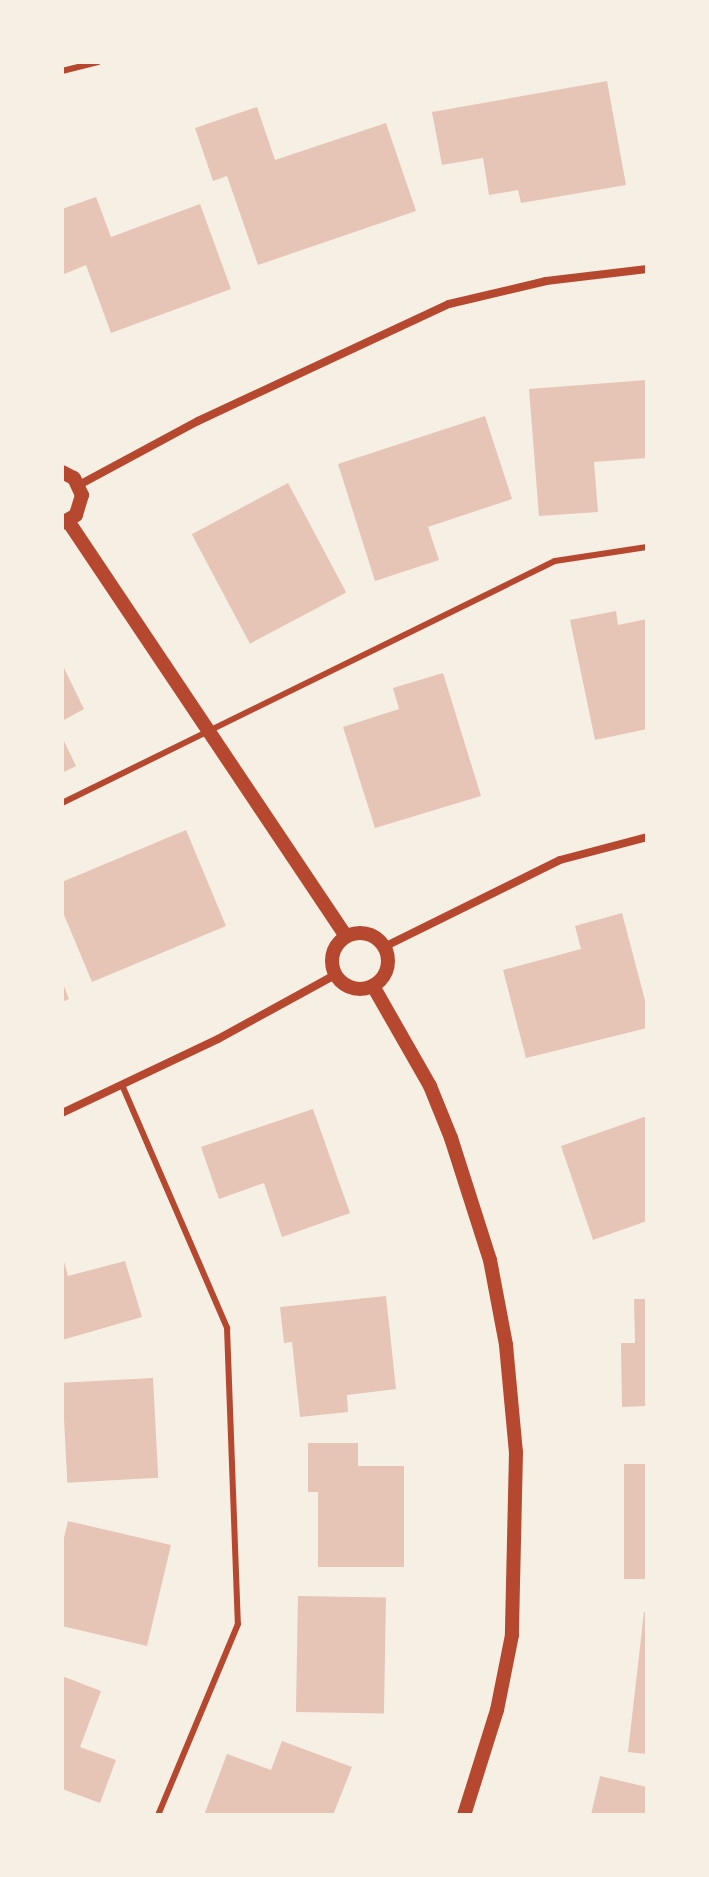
<!DOCTYPE html>
<html>
<head>
<meta charset="utf-8">
<style>
	body { margin:0 }
	#map { position:relative; width:709px; height:1877px; overflow:hidden; background:#f6efe4; font-family:"Sofia Sans Condensed",sans-serif }
	div>[style] { position:absolute }
	.building>* { inset:0; background:#e6c5b7; transform-origin:0 0 }
	.service>* { height:6px; margin:-3px; padding:0 3px; transform-origin:3px; border-radius:3px; background:#b5482f }
	.minor>* { height:8px; margin:-4px; padding:0 4px; transform-origin:4px; border-radius:4px; background:#b5482f }
	.tertiary>* { height:14px; margin:-7px; padding:0 7px; transform-origin:7px; border-radius:7px; background:#b5482f }
	.tertiary>.ring { margin:-7px; padding:0; box-sizing:content-box; background:none; border:14px solid #b5482f; border-radius:50% }
	span { translate:-50% -50%; white-space:nowrap; text-align:center; line-height:1.15; -webkit-text-stroke:8px #f6efe4; paint-order:stroke }
	.frame { position:absolute; inset:0; border:64px solid #f6efe4; pointer-events:none }
</style>
</head>
<body>
<div id="map">
	<div class="building">
		<i style="clip-path:polygon(607px 81px,626px 185px,521px 203px,518px 190px,489px 195px,483px 158px,442px 165px,432px 112px)"></i>
		<i style="clip-path:polygon(257px 107px,275px 160px,386px 123px,416px 211px,258px 265px,227px 176px,213px 181px,195px 128px)"></i>
		<i style="clip-path:polygon(96px 197px,111px 237px,200px 204px,231px 289px,111px 333px,86px 265px,62px 275px,62px 209px)"></i>
		<i style="clip-path:polygon(647px 380px,647px 458px,594px 462px,598px 512px,539px 516px,529px 389px)"></i>
		<i style="clip-path:polygon(485px 416px,512px 499px,428px 527px,439px 560px,375px 581px,338px 464px)"></i>
		<i style="left:288px;top:483px;width:124px;height:109px;rotate:62deg"></i>
		<i style="clip-path:polygon(616px 611px,618px 625px,647px 619px,647px 729px,595px 740px,570px 620px)"></i>
		<i style="clip-path:polygon(62px 664px,84px 709px,62px 721px)"></i>
		<i style="clip-path:polygon(443px 673px,481px 796px,375px 828px,343px 727px,399px 709px,393px 688px)"></i>
		<i style="clip-path:polygon(62px 737px,76px 766px,62px 773px)"></i>
		<i style="clip-path:polygon(186px 830px,226px 926px,92px 982px,62px 910px,62px 882px)"></i>
		<i style="clip-path:polygon(622px 913px,647px 1008px,647px 1028px,526px 1058px,503px 970px,581px 949px,575px 926px)"></i>
		<i style="clip-path:polygon(62px 981px,69px 999px,62px 1002px)"></i>
		<i style="clip-path:polygon(313px 1109px,350px 1213px,282px 1237px,264px 1183px,219px 1199px,201px 1147px)"></i>
		<i style="clip-path:polygon(647px 1116px,647px 1221px,593px 1240px,561px 1146px)"></i>
		<i style="clip-path:polygon(63px 1258px,68px 1276px,125px 1261px,142px 1317px,62px 1340px)"></i>
		<i style="clip-path:polygon(386px 1296px,396px 1389px,347px 1395px,348px 1412px,300px 1417px,292px 1342px,284px 1343px,280px 1307px)"></i>
		<i style="clip-path:polygon(634px 1299px,647px 1299px,647px 1406px,622px 1407px,621px 1343px,635px 1343px)"></i>
		<i style="left:153px;top:1378px;width:100px;height:91px;rotate:87deg"></i>
		<i style="clip-path:polygon(308px 1443px,358px 1443px,358px 1466px,404px 1466px,404px 1567px,318px 1567px,318px 1492px,308px 1492px)"></i>
		<i style="left:624px;top:1464px;width:23px;height:115px"></i>
		<i style="clip-path:polygon(68px 1521px,171px 1545px,147px 1646px,62px 1626px,62px 1546px)"></i>
		<i style="left:298px;top:1596px;width:88px;height:116px;rotate:1deg"></i>
		<i style="clip-path:polygon(644px 1612px,647px 1613px,647px 1754px,628px 1752px)"></i>
		<i style="clip-path:polygon(62px 1676px,101px 1691px,80px 1747px,116px 1760px,100px 1803px,62px 1789px)"></i>
		<i style="clip-path:polygon(282px 1741px,352px 1767px,333px 1815px,204px 1815px,227px 1754px,271px 1770px)"></i>
		<i style="clip-path:polygon(600px 1776px,647px 1787px,647px 1815px,591px 1815px)"></i>
	</div>
	<div class="service">
		<i style="left:62px;top:71px;width:37px;rotate:-14deg"></i>
		<i style="left:62px;top:803px;width:549px;rotate:-26.15deg"></i>
		<i style="left:555px;top:561px;width:93px;rotate:-8.7deg"></i>
		<i style="left:122px;top:1085px;width:265px;rotate:66.6deg"></i>
		<i style="left:227px;top:1328px;width:296px;rotate:87.9deg"></i>
		<i style="left:238px;top:1624px;width:207px;rotate:112.7deg"></i>
	</div>
	<div class="minor">
		<i style="left:79px;top:485px;width:135px;rotate:-28.3deg"></i>
		<i style="left:198px;top:421px;width:277px;rotate:-25deg"></i>
		<i style="left:449px;top:304px;width:100px;rotate:-13.3deg"></i>
		<i style="left:546px;top:281px;width:102px;rotate:-6.8deg"></i>
		<i style="left:384px;top:947px;width:196px;rotate:-26.3deg"></i>
		<i style="left:560px;top:860px;width:90px;rotate:-14.8deg"></i>
		<i style="left:62px;top:1113px;width:173px;rotate:-25.4deg"></i>
		<i style="left:218px;top:1039px;width:133px;rotate:-28.7deg"></i>
	</div>
	<div class="tertiary">
		<i style="left:62px;top:472px;width:13px;rotate:27deg"></i>
		<i style="left:74px;top:478px;width:19px;rotate:65deg"></i>
		<i style="left:82px;top:495px;width:21px;rotate:107deg"></i>
		<i style="left:76px;top:515px;width:16px;rotate:150deg"></i>
		<i style="left:68px;top:521px;width:500px;rotate:56.2deg"></i>
		<i class="ring" style="left:332px;top:933px;width:42px;height:42px"></i>
		<i style="left:373px;top:986px;width:115px;rotate:60.3deg"></i>
		<i style="left:430px;top:1086px;width:56px;rotate:68deg"></i>
		<i style="left:451px;top:1138px;width:128px;rotate:72.3deg"></i>
		<i style="left:490px;top:1260px;width:86px;rotate:79.3deg"></i>
		<i style="left:506px;top:1345px;width:107px;rotate:84.7deg"></i>
		<i style="left:516px;top:1452px;width:183px;rotate:91.3deg"></i>
		<i style="left:512px;top:1635px;width:76px;rotate:101.3deg"></i>
		<i style="left:497px;top:1710px;width:110px;rotate:107.4deg"></i>
	</div>
	<div class="frame"></div>
</div>
</body>
</html>
